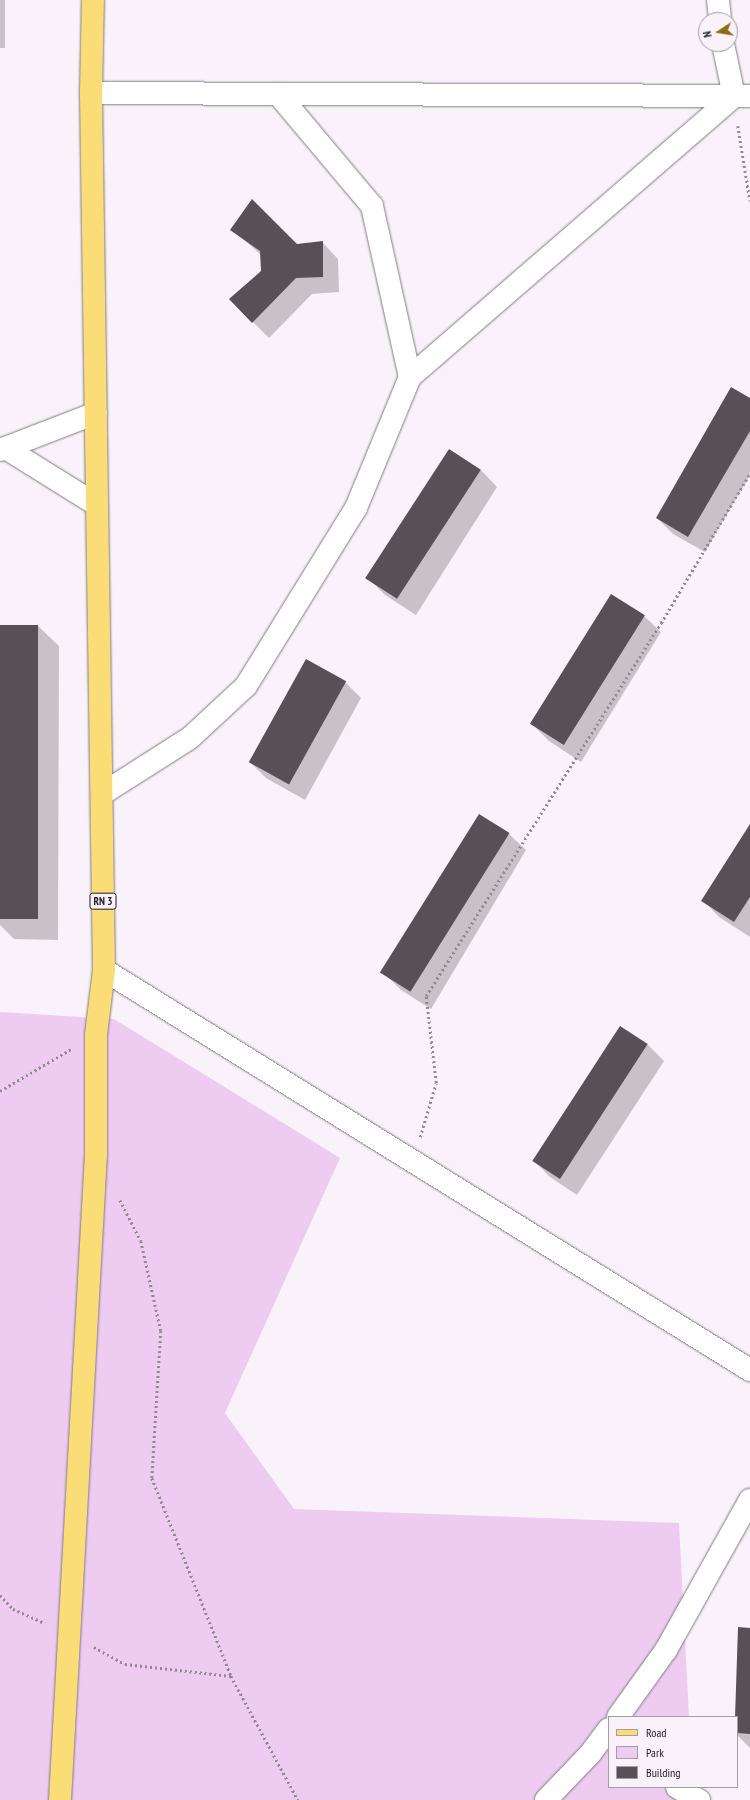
<!DOCTYPE html>
<html>
<head>
<meta charset="utf-8">
<style>
	body { margin:0 }
	#map { position:relative; width:750px; height:1800px; overflow:hidden; background:#faf2fb; font-family:"PT Sans Narrow",sans-serif }
	div>[style] { position:absolute }
	.green>* { inset:0; background:#eeccf1 }
	.shadow>* { inset:0; background:#0003; transform-origin:0 0 }
	.building>* { inset:0; background:#575057; transform-origin:0 0 }
	.path>* { height:2.5px; margin-top:-1.25px; transform-origin:0; background:repeating-linear-gradient(90deg,#918b91 0 2px,transparent 0 5px) }
	.roads { filter:drop-shadow(0 0 1px #817a82) drop-shadow(0 0 1px #817a82) }
	.minor>* { height:22px; margin:-11px; padding:0 11px; transform-origin:11px; border-radius:11px; background:#fff }
	.major>* { height:22px; margin:-11px; padding:0 11px; transform-origin:11px; border-radius:11px; background:#fadd77 }
	span { translate:-50% -50%; white-space:nowrap; text-align:center; line-height:1.15; -webkit-text-stroke:4px #faf2fb; paint-order:stroke }
	.shield-label span { padding:1px 3px; background:#faf2fb; border:1px solid; border-radius:3px; -webkit-text-stroke-width:0 }
	.shield-label { font-size:11px; color:#1f1c1f; font-weight:700 }
	.legend { position:absolute; left:608px; top:1716px; width:130px; height:72px; box-sizing:border-box; background:#faf2fb; border:1px solid #a29ca3; margin:0; padding:5px 7px; list-style:none; font-size:12px; color:#1f1c1f }
	.legend li { display:flex; align-items:center; gap:8px; height:20px }
	.legend b { width:20px; border:1px solid #a29ca3 }
	.north { position:absolute; left:698px; top:12px; width:40px; height:40px; box-sizing:border-box; background:#faf2fb; border:1px solid #a29ca3; border-radius:50%; rotate:258deg; font-size:11px; font-weight:700; line-height:16px; text-align:center; color:#1f1c1f }
	.north::after { content:''; display:block; margin:auto; width:14px; height:18px; background:#896e0e; clip-path:polygon(50% 0,100% 100%,50% 72%,0 100%) }
</style>
</head>
<body>
<div id="map">
	<div class="green">
		<i style="clip-path:polygon(0 1012px,114px 1019px,340px 1158px,225px 1413px,294px 1509px,679px 1523px,689px 1717px,609px 1717px,609px 1787px,693px 1787px,688px 1800px,0 1800px)"></i>
	</div>
	<div class="shadow">
		<i style="left:0;top:0;width:5px;height:48px"></i>
		<i style="clip-path:polygon(232px 229px,297px 245px,322px 242px,338px 259px,339px 292px,312px 294px,269px 338px,253px 322px,262px 271px,261px 255px)"></i>
		<i style="clip-path:polygon(750px 400px,750px 475px,705px 552px,673px 534px,657px 518px)"></i>
		<i style="clip-path:polygon(481px 470px,497px 487px,416px 615px,385px 595px,369px 579px)"></i>
		<i style="clip-path:polygon(644px 616px,661px 632px,581px 762px,549px 741px,533px 725px)"></i>
		<i style="clip-path:polygon(0 626px,38px 626px,59px 646px,58px 940px,14px 939px,0 925px)"></i>
		<i style="clip-path:polygon(345px 682px,361px 698px,305px 800px,266px 778px,250px 762px)"></i>
		<i style="clip-path:polygon(750px 826px,750px 937px,719px 917px,703px 900px)"></i>
		<i style="clip-path:polygon(509px 834px,526px 850px,431px 1009px,401px 990px,385px 974px)"></i>
		<i style="clip-path:polygon(620px 1027px,648px 1045px,664px 1061px,577px 1195px,550px 1177px,534px 1161px)"></i>
		<i style="clip-path:polygon(750px 1629px,750px 1748px,737px 1735px,736px 1717px)"></i>
	</div>
	<div class="building">
		<i style="clip-path:polygon(252px 199px,297px 244px,323px 241px,323px 277px,296px 278px,252px 323px,229px 299px,261px 271px,260px 251px,230px 230px)"></i>
		<i style="clip-path:polygon(731px 387px,750px 398px,750px 431px,688px 537px,656px 518px)"></i>
		<i style="left:449px;top:449px;width:38px;height:154px;rotate:33deg"></i>
		<i style="left:611px;top:594px;width:40px;height:153px;rotate:32deg"></i>
		<i style="left:0;top:625px;width:38px;height:294px"></i>
		<i style="left:306px;top:659px;width:46px;height:118px;rotate:29deg"></i>
		<i style="left:479px;top:814px;width:36px;height:187px;rotate:32deg"></i>
		<i style="clip-path:polygon(750px 824px,750px 897px,734px 922px,701px 901px)"></i>
		<i style="left:620px;top:1026px;width:33px;height:161px;rotate:33deg"></i>
		<i style="clip-path:polygon(738px 1627px,750px 1628px,750px 1734px,737px 1733px,737px 1717px,735px 1717px)"></i>
	</div>
	<div class="path">
		<i style="left:738px;top:126px;width:76px;rotate:80.9deg"></i>
		<i style="left:0;top:1091px;width:82px;rotate:-30.6deg"></i>
		<i style="left:420px;top:1137px;width:56px;rotate:-73.5deg"></i>
		<i style="left:436px;top:1083px;width:88px;rotate:-96.6deg"></i>
		<i style="left:426px;top:996px;width:441px;rotate:-57.8deg"></i>
		<i style="left:661px;top:623px;width:174px;rotate:-59.3deg"></i>
		<i style="left:120px;top:1200px;width:46px;rotate:62.9deg"></i>
		<i style="left:141px;top:1241px;width:92px;rotate:77.5deg"></i>
		<i style="left:161px;top:1331px;width:147px;rotate:93.5deg"></i>
		<i style="left:152px;top:1478px;width:213px;rotate:68.2deg"></i>
		<i style="left:231px;top:1676px;width:141px;rotate:61.6deg"></i>
		<i style="left:0;top:1595px;width:19px;rotate:47deg"></i>
		<i style="left:13px;top:1609px;width:35px;rotate:24deg"></i>
		<i style="left:94px;top:1647px;width:35px;rotate:29deg"></i>
		<i style="left:125px;top:1664px;width:107px;rotate:6.5deg"></i>
	</div>
	<div class="roads">
		<div class="minor">
			<i style="left:718px;top:0;width:20px;rotate:84deg"></i>
			<i style="left:91px;top:93px;width:659px;rotate:0.26deg"></i>
			<i style="left:278px;top:94px;width:146px;rotate:50deg"></i>
			<i style="left:372px;top:206px;width:175px;rotate:77.5deg"></i>
			<i style="left:7px;top:449px;width:106px;rotate:31.9deg"></i>
			<i style="left:0;top:450px;width:103px;rotate:-21.1deg"></i>
			<i style="left:102px;top:794px;width:104px;rotate:-32.5deg"></i>
			<i style="left:190px;top:738px;width:76px;rotate:-42.9deg"></i>
			<i style="left:246px;top:686px;width:209px;rotate:-58.3deg"></i>
			<i style="left:356px;top:508px;width:142px;rotate:-67.6deg"></i>
			<i style="left:410px;top:377px;width:429px;rotate:-40.9deg"></i>
			<i style="left:734px;top:96px;width:53px;rotate:-101.9deg"></i>
			<i style="left:104px;top:970px;width:760px;rotate:31.77deg"></i>
			<i style="left:618px;top:1717px;width:82px;rotate:-54.4deg"></i>
			<i style="left:666px;top:1650px;width:172px;rotate:-60.8deg"></i>
			<i style="left:677px;top:1787px;width:26px;rotate:31deg"></i>
			<i style="left:546px;top:1800px;width:64px;rotate:-46.3deg"></i>
			<i style="left:590px;top:1754px;width:31px;rotate:-53deg"></i>
		</div>
		<div class="major">
			<i style="left:60px;top:1800px;width:646px;rotate:-86.81deg"></i>
			<i style="left:96px;top:1155px;width:120px;rotate:-90deg"></i>
			<i style="left:96px;top:1035px;width:65px;rotate:-83deg"></i>
			<i style="left:104px;top:970px;width:877px;rotate:-90.85deg"></i>
			<i style="left:91px;top:93px;width:93px;rotate:-88.8deg"></i>
		</div>
	</div>
	<div class="shield-label">
		<span style="left:103px;top:901px">RN 3</span>
	</div>
	<ul class="legend">
	<li><b style="height:5px;background:#fadd77"></b>Road</li>
	<li><b style="height:11px;background:#eeccf1"></b>Park</li>
	<li><b style="height:11px;background:#575057"></b>Building</li>
	</ul>
	<div class="north">N</div>
</div>
</body>
</html>
